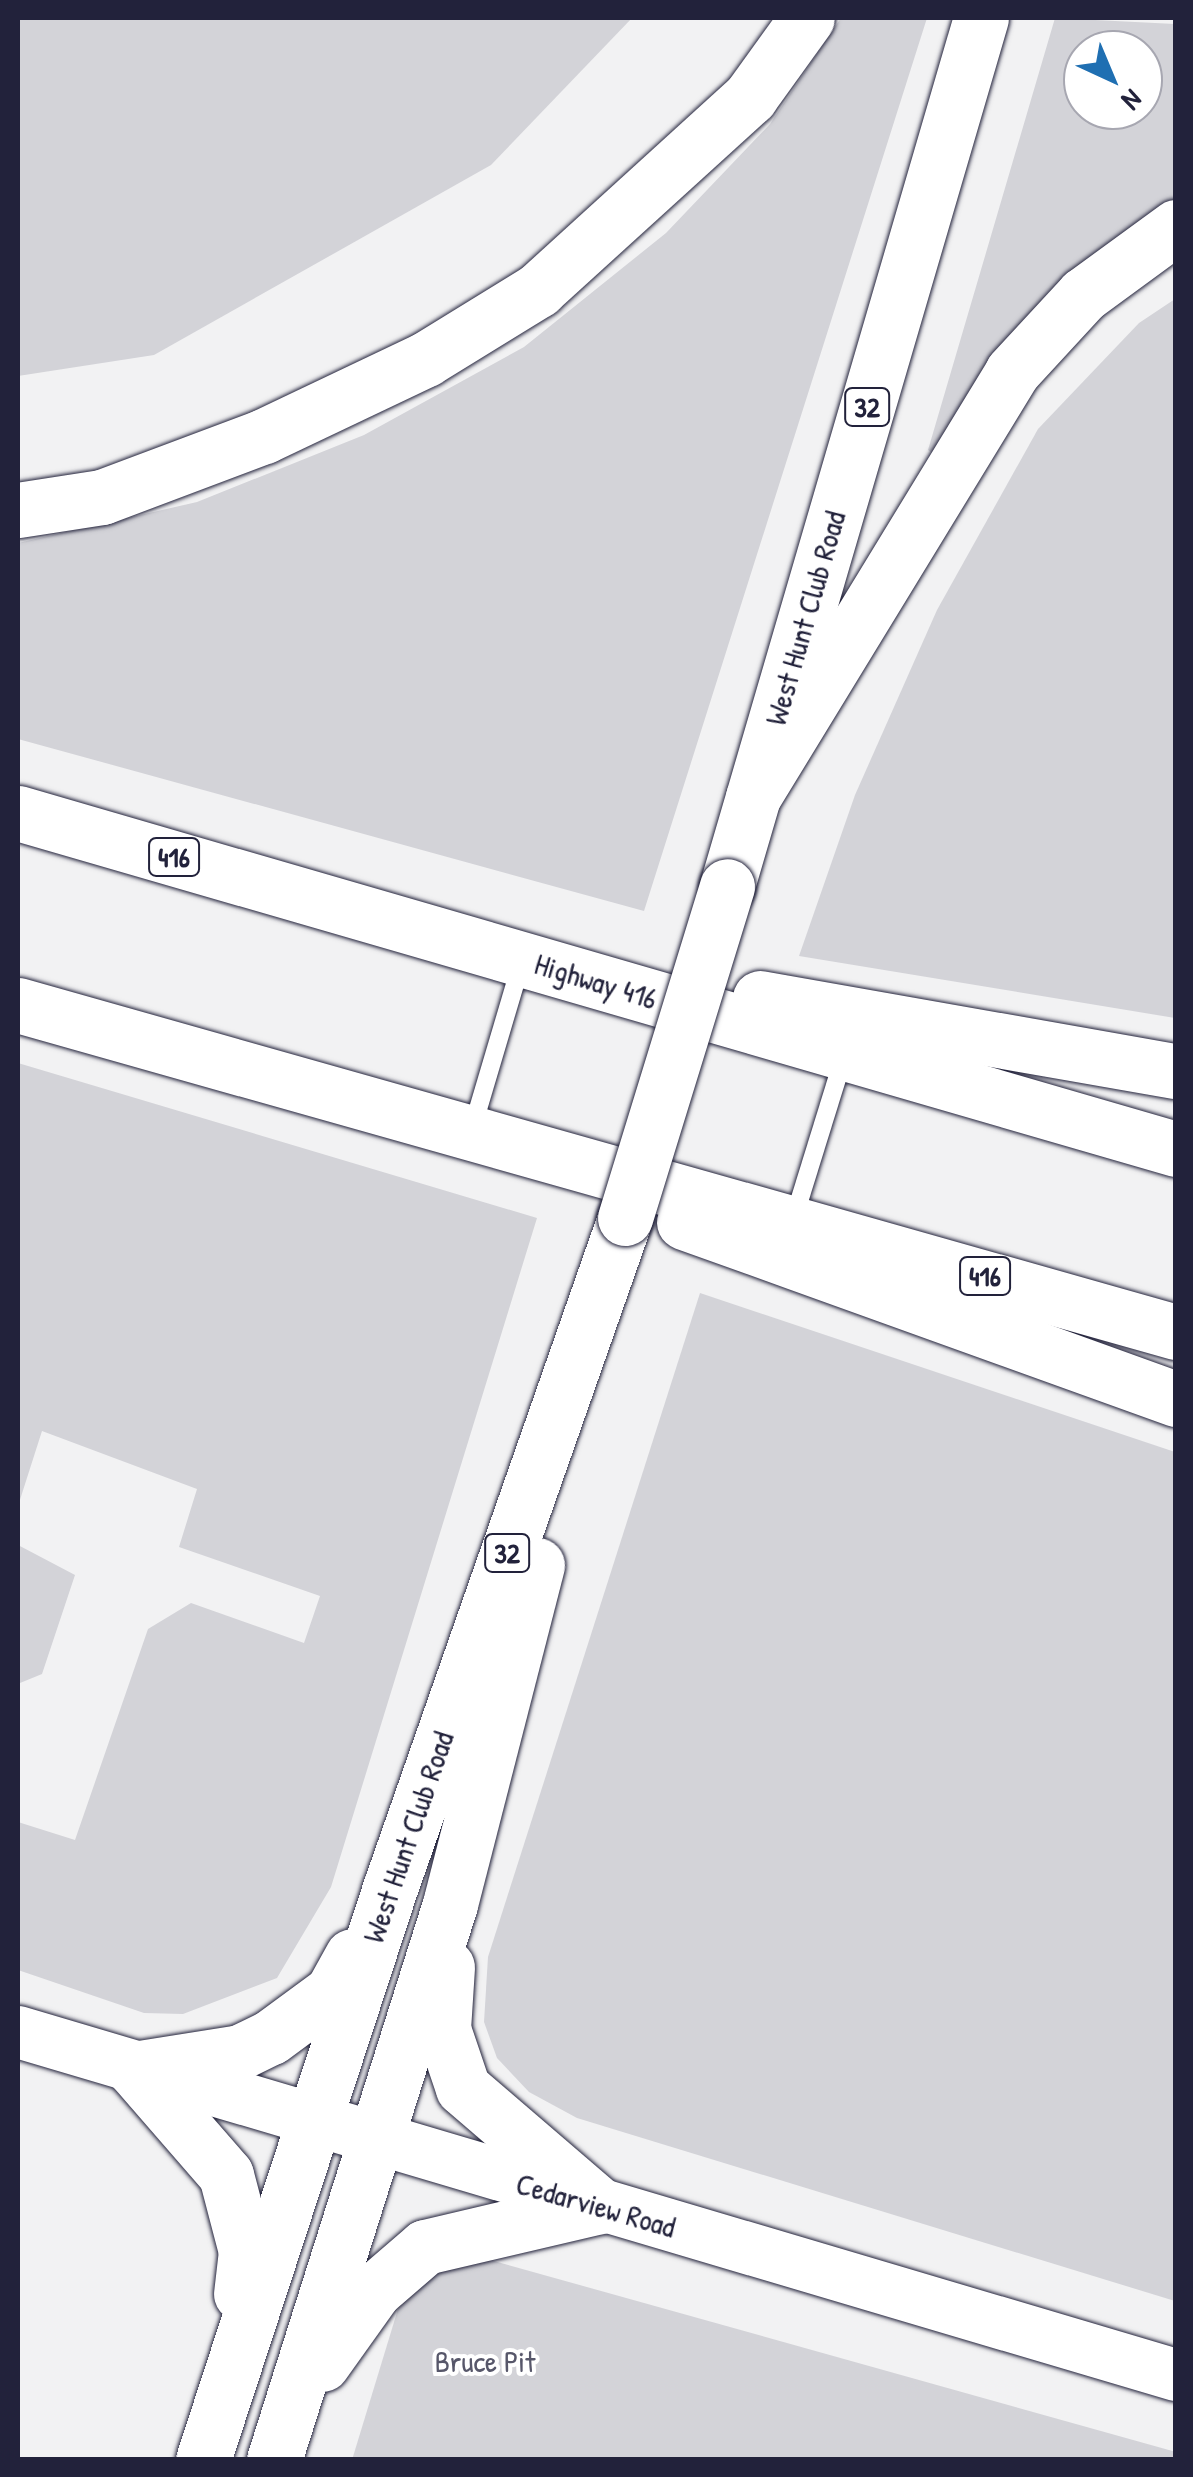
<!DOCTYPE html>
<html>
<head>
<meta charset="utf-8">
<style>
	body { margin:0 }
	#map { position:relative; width:1193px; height:2477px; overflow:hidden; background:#f2f2f3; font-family:"Patrick Hand",sans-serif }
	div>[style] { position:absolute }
	.green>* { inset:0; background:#d3d3d8 }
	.roads { filter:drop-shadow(0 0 2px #22223b) drop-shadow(0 0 2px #22223b) }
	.lane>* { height:18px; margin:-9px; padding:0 9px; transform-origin:9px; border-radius:9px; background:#fff }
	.secondary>* { height:52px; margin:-26px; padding:0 26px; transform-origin:26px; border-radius:26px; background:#fff }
	.primary>* { height:55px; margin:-27.5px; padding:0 27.5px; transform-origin:27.5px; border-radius:27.5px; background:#fff }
	.highway>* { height:55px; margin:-27.5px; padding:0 27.5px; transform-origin:27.5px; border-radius:27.5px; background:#fff }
	.bridges { filter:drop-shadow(0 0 2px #22223b) drop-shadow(0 0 2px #22223b) }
	.primary-bridge>* { height:55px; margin:-27.5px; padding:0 27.5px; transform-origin:27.5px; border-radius:27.5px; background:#fff }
	span { translate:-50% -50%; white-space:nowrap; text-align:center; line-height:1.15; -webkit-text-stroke:8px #fff; paint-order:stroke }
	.shield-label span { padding:2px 8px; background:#fff; border:2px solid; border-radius:8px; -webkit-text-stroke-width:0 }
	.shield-label { font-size:28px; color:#22223b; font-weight:700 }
	.street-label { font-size:30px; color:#22223b }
	.park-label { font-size:30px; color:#57576a }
	.frame { position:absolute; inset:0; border:20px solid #22223b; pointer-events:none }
	.north { position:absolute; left:1063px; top:30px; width:100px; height:100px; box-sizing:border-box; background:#fff; border:2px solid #a7a7b1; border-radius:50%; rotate:136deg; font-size:28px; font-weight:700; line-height:40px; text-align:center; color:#22223b }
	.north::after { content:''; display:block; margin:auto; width:35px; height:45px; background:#1f6fb2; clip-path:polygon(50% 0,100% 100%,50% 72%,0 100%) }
</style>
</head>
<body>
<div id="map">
	<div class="green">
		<i style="clip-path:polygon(18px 18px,632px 18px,491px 165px,154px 355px,18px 376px)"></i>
		<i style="clip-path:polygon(841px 18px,927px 18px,644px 911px,18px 739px,18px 543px,197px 502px,364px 435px,524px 347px,666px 233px,770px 124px)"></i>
		<i style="clip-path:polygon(evenodd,1055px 18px,1175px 24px,1175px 207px,935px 455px,928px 450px,1055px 18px,1083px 50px,1143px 50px,1143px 110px,1083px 110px,1083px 50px)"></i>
		<i style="clip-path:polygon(1175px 299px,1175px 1018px,799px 956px,855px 795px,937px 610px,1038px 429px,1139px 323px)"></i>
		<i style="clip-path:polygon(18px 1063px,537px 1218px,331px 1887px,277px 1978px,183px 2014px,144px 2013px,18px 1970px,18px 1822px,75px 1840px,148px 1629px,191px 1603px,304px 1643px,320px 1596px,179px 1547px,197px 1489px,42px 1431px,18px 1506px)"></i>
		<i style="clip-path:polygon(700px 1293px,1175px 1452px,1175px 2301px,577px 2118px,529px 2092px,497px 2058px,484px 2022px,488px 1957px)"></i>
		<i style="clip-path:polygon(18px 1545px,75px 1575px,42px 1674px,20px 1683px)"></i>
		<i style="clip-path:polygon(419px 2240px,1176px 2452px,1175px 2460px,352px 2460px)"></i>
	</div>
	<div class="roads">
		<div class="lane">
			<i style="left:473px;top:1126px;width:169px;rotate:-73.5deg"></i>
			<i style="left:793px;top:1221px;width:170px;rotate:-72.8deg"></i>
		</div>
		<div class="secondary">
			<i style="left:18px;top:2032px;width:1208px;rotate:16.5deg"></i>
		</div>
		<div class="primary">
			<i style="left:727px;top:886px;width:904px;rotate:-73.69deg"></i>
			<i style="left:447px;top:1967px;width:62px;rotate:93.7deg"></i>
			<i style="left:443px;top:2029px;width:62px;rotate:71.3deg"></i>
			<i style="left:463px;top:2088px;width:181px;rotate:40.7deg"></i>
			<i style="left:134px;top:2069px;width:140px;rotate:49deg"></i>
			<i style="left:226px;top:2175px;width:79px;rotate:75.3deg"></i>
			<i style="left:246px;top:2251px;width:43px;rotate:96.6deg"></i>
			<i style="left:134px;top:2069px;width:107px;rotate:-9.1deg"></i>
			<i style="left:240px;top:2052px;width:34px;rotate:-26deg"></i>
			<i style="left:271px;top:2037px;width:76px;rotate:-36.4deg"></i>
			<i style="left:332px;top:1992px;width:41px;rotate:-60.9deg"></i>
			<i style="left:322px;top:2364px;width:90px;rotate:-54.5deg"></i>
			<i style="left:374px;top:2291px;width:67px;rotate:-40.8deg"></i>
			<i style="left:425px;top:2247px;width:180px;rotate:-13.2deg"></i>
			<i style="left:203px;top:2460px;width:602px;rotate:-71.9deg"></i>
			<i style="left:390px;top:1888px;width:710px;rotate:-70.67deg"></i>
			<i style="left:274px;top:2460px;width:583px;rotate:-72.43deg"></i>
			<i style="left:450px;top:1904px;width:350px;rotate:-75.6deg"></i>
		</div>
		<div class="highway">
			<i style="left:18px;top:510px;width:85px;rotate:-8.8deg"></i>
			<i style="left:102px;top:497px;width:173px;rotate:-20.6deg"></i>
			<i style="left:264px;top:436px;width:179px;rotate:-25.4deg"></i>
			<i style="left:426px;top:359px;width:132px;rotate:-31.6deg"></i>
			<i style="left:538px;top:290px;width:287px;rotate:-42.3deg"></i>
			<i style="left:750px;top:97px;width:97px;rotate:-54.2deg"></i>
			<i style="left:753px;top:797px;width:498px;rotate:-58.6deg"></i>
			<i style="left:1012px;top:372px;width:105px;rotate:-47.3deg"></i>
			<i style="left:1083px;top:295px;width:115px;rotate:-36.2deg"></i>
			<i style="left:18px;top:813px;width:1206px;rotate:16.18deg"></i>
			<i style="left:760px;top:998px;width:422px;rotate:10deg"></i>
			<i style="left:18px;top:1005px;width:1203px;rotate:15.77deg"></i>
			<i style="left:684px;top:1222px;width:523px;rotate:19.79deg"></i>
		</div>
	</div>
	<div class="bridges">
		<div class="primary-bridge">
			<i style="left:625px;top:1218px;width:347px;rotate:-72.9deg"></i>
		</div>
	</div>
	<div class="shield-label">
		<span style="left:867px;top:407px">32</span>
		<span style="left:174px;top:857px">416</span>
		<span style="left:985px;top:1276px">416</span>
		<span style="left:507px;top:1553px">32</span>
	</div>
	<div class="street-label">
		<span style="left:805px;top:618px;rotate:-74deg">West Hunt Club Road</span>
		<span style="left:596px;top:981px;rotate:17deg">Highway 416</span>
		<span style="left:408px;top:1837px;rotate:-71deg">West Hunt Club Road</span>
		<span style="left:596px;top:2205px;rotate:16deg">Cedarview Road</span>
	</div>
	<div class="park-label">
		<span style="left:485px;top:2361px">Bruce Pit</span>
	</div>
	<div class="frame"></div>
	<div class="north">N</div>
</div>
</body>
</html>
